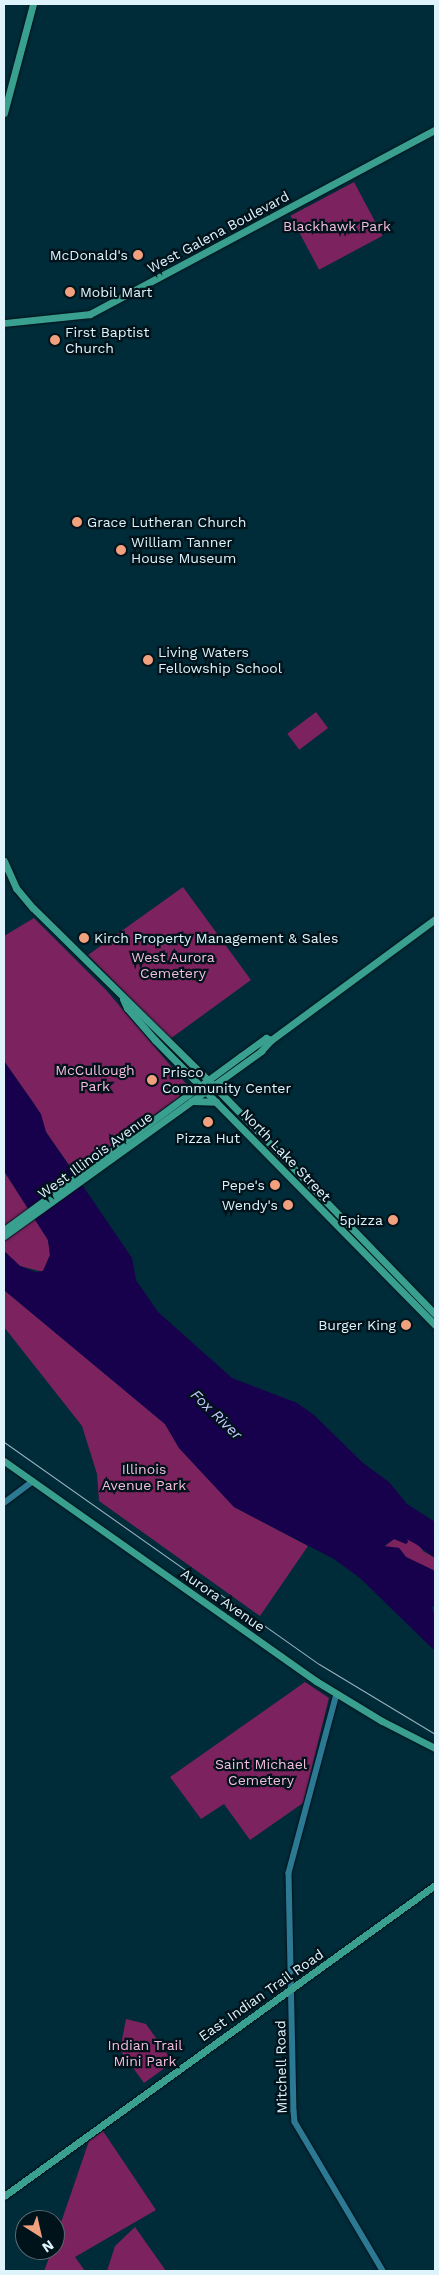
<!DOCTYPE html>
<html>
<head>
<meta charset="utf-8">
<style>
	body { margin:0 }
	#map { position:relative; width:439px; height:2275px; overflow:hidden; background:#002b38; font-family:"Work Sans",sans-serif }
	div>[style] { position:absolute }
	.green>* { inset:0; background:#7c225e; transform-origin:0 0 }
	.water>* { inset:0; background:#17004c }
	.river>* { height:8px; margin:-4px; padding:0 4px; transform-origin:4px; border-radius:4px; background:#17004c }
	.roads { filter:drop-shadow(0 0 1px #00121a) drop-shadow(0 0 1px #00121a) }
	.minor>* { height:5.5px; margin:-2.75px; padding:0 2.75px; transform-origin:2.75px; border-radius:2.75px; background:#2c7993 }
	.major>* { height:7px; margin:-3.5px; padding:0 3.5px; transform-origin:3.5px; border-radius:3.5px; background:#399f8e }
	.rail>* { height:1px; margin:-0.5px; padding:0 0.5px; transform-origin:0.5px; border-radius:0.5px; background:#97b3be }
	.dots>* { width:14px; height:14px; translate:-50% -50%; box-sizing:border-box; border:2px solid #00121a; border-radius:50% }
	span { translate:-50% -50%; white-space:nowrap; text-align:center; line-height:1.15; -webkit-text-stroke:4.5px #00121a; paint-order:stroke }
	.park-label { font-size:14px; color:#f4bddc }
	.street-label { font-size:14px; color:#def3fc }
	.poi-label { font-size:14px; color:#def3fc }
	.right { translate:-100% -50%; text-align:right }
	.left { translate:0 -50%; text-align:left }
	.water-label { font-size:15px; color:#c7c8fe; font-style:italic }
	.frame { position:absolute; inset:0; border:5px solid #def3fc; pointer-events:none }
	.north { position:absolute; left:15px; top:2210px; width:50px; height:50px; box-sizing:border-box; background:#00121a; border:1px solid #596c74; border-radius:50%; rotate:145deg; font-size:14px; font-weight:700; line-height:20px; text-align:center; color:#def3fc }
	.north::after { content:''; display:block; margin:auto; width:18px; height:22px; background:#f2a17e; clip-path:polygon(50% 0,100% 100%,50% 72%,0 100%) }
</style>
</head>
<body>
<div id="map">
	<div class="green">
		<i style="left:354px;top:182px;width:61px;height:72px;rotate:62deg"></i>
		<i style="left:316px;top:712px;width:20px;height:36px;rotate:53deg"></i>
		<i style="clip-path:polygon(183px 887px,251px 980px,170px 1039px,88px 955px)"></i>
		<i style="clip-path:polygon(34px 918px,106px 990px,188px 1086px,178px 1098px,74px 1172px,46px 1132px,35px 1105px,4px 1061px,4px 936px)"></i>
		<i style="clip-path:polygon(4px 1171px,48px 1240px,50px 1255px,43px 1272px,20px 1266px,4px 1251px)"></i>
		<i style="clip-path:polygon(4px 1290px,165px 1424px,179px 1448px,234px 1507px,308px 1546px,260px 1616px,99px 1501px,97px 1474px,82px 1426px,4px 1327px)"></i>
		<i style="clip-path:polygon(409px 1532px,423px 1551px,435px 1558px,435px 1571px,406px 1557px,399px 1548px,384px 1547px,394px 1539px,402px 1542px,404px 1533px)"></i>
		<i style="clip-path:polygon(305px 1682px,329px 1698px,303px 1803px,250px 1840px,224px 1804px,201px 1819px,170px 1777px)"></i>
		<i style="clip-path:polygon(126px 2019px,146px 2024px,173px 2062px,144px 2083px,120px 2050px)"></i>
		<i style="clip-path:polygon(103px 2131px,156px 2210px,75px 2257px,85px 2271px,44px 2271px,52px 2250px,55px 2250px,55px 2240px,89px 2141px)"></i>
		<i style="clip-path:polygon(135px 2227px,166px 2271px,107px 2271px,115px 2246px)"></i>
	</div>
	<div class="water">
		<i style="clip-path:polygon(4px 1061px,41px 1114px,46px 1132px,132px 1258px,136px 1280px,158px 1312px,232px 1378px,297px 1403px,314px 1415px,363px 1463px,389px 1482px,407px 1504px,435px 1522px,435px 1558px,412px 1541px,408px 1532px,405px 1533px,408px 1542px,406px 1544px,394px 1539px,384px 1546px,399px 1548px,406px 1557px,435px 1571px,435px 1606px,432px 1607px,435px 1618px,435px 1651px,360px 1578px,334px 1559px,234px 1507px,179px 1448px,165px 1424px,4px 1290px,4px 1251px,20px 1266px,35px 1272px,43px 1271px,50px 1255px,48px 1240px,4px 1171px)"></i>
	</div>
	<div class="river">
		<i style="left:397px;top:1530px;width:42px;rotate:26.6deg"></i>
	</div>
	<div class="roads">
		<div class="minor">
			<i style="left:4px;top:1503px;width:36px;rotate:-37deg"></i>
			<i style="left:337px;top:1694px;width:185px;rotate:105deg"></i>
			<i style="left:289px;top:1873px;width:238px;rotate:88.8deg"></i>
			<i style="left:294px;top:2111px;width:11px;rotate:85deg"></i>
			<i style="left:295px;top:2122px;width:173px;rotate:59.4deg"></i>
		</div>
		<div class="major">
			<i style="left:4px;top:113px;width:113px;rotate:-75.1deg"></i>
			<i style="left:4px;top:323px;width:86px;rotate:-6deg"></i>
			<i style="left:90px;top:314px;width:391px;rotate:-28.1deg"></i>
			<i style="left:4px;top:861px;width:30px;rotate:66deg"></i>
			<i style="left:16px;top:888px;width:26px;rotate:50deg"></i>
			<i style="left:33px;top:908px;width:252px;rotate:44.5deg"></i>
			<i style="left:213px;top:1085px;width:319px;rotate:45.9deg"></i>
			<i style="left:123px;top:999px;width:10px;rotate:66deg"></i>
			<i style="left:127px;top:1008px;width:43px;rotate:48.8deg"></i>
			<i style="left:155px;top:1040px;width:400px;rotate:45.5deg"></i>
			<i style="left:192px;top:1101px;width:24px;rotate:2deg"></i>
			<i style="left:4px;top:1230px;width:294px;rotate:-36.3deg"></i>
			<i style="left:241px;top:1056px;width:31px;rotate:-36deg"></i>
			<i style="left:266px;top:1038px;width:5px;rotate:22deg"></i>
			<i style="left:4px;top:1236px;width:317px;rotate:-35.7deg"></i>
			<i style="left:261px;top:1051px;width:15px;rotate:-48deg"></i>
			<i style="left:271px;top:1040px;width:204px;rotate:-36.4deg"></i>
			<i style="left:4px;top:1461px;width:382px;rotate:35.2deg"></i>
			<i style="left:316px;top:1681px;width:77px;rotate:31.2deg"></i>
			<i style="left:382px;top:1721px;width:59px;rotate:27deg"></i>
			<i style="left:4px;top:2196px;width:531px;rotate:-35.81deg"></i>
		</div>
	</div>
	<div class="rail">
		<i style="left:4px;top:1442px;width:385px;rotate:35.2deg"></i>
		<i style="left:319px;top:1664px;width:135px;rotate:31.1deg"></i>
	</div>
	<div class="dots">
		<i style="left:138px;top:255px;background:#f2a17e"></i>
		<i style="left:70px;top:292px;background:#f2a17e"></i>
		<i style="left:55px;top:340px;background:#f2a17e"></i>
		<i style="left:77px;top:522px;background:#f2a17e"></i>
		<i style="left:121px;top:550px;background:#f2a17e"></i>
		<i style="left:148px;top:660px;background:#f2a17e"></i>
		<i style="left:84px;top:938px;background:#f2a17e"></i>
		<i style="left:152px;top:1080px;background:#f2a17e"></i>
		<i style="left:208px;top:1122px;background:#f2a17e"></i>
		<i style="left:275px;top:1185px;background:#f2a17e"></i>
		<i style="left:288px;top:1205px;background:#f2a17e"></i>
		<i style="left:393px;top:1220px;background:#f2a17e"></i>
		<i style="left:406px;top:1325px;background:#f2a17e"></i>
	</div>
	<div class="park-label">
		<span style="left:337px;top:226px">Blackhawk Park</span>
		<span style="left:173px;top:965px">West Aurora<br>Cemetery</span>
		<span style="left:95px;top:1078px">McCullough<br>Park</span>
		<span style="left:144px;top:1477px">Illinois<br>Avenue Park</span>
		<span style="left:261px;top:1772px">Saint Michael<br>Cemetery</span>
		<span style="left:145px;top:2053px">Indian Trail<br>Mini Park</span>
	</div>
	<div class="street-label">
		<span style="left:218px;top:232px;rotate:-28deg">West Galena Boulevard</span>
		<span style="left:95px;top:1155px;rotate:-36deg">West Illinois Avenue</span>
		<span style="left:286px;top:1155px;rotate:46deg">North Lake Street</span>
		<span style="left:223px;top:1600px;rotate:35deg">Aurora Avenue</span>
		<span style="left:261px;top:1995px;rotate:-35deg">East Indian Trail Road</span>
		<span style="left:281px;top:2067px;rotate:-91deg">Mitchell Road</span>
	</div>
	<div class="poi-label">
		<span class="right" style="left:128px;top:255px">McDonald's</span>
		<span class="left" style="left:80px;top:292px">Mobil Mart</span>
		<span class="left" style="left:65px;top:340px">First Baptist<br>Church</span>
		<span class="left" style="left:87px;top:522px">Grace Lutheran Church</span>
		<span class="left" style="left:131px;top:550px">William Tanner<br>House Museum</span>
		<span class="left" style="left:158px;top:660px">Living Waters<br>Fellowship School</span>
		<span class="left" style="left:94px;top:938px">Kirch Property Management &amp; Sales</span>
		<span class="left" style="left:162px;top:1080px">Prisco<br>Community Center</span>
		<span style="left:208px;top:1138px">Pizza Hut</span>
		<span class="right" style="left:265px;top:1185px">Pepe's</span>
		<span class="right" style="left:278px;top:1205px">Wendy's</span>
		<span class="right" style="left:383px;top:1220px">5pizza</span>
		<span class="right" style="left:396px;top:1325px">Burger King</span>
	</div>
	<div class="water-label">
		<span style="left:216px;top:1415px;rotate:44deg">Fox River</span>
	</div>
	<div class="frame"></div>
	<div class="north">N</div>
</div>
</body>
</html>
